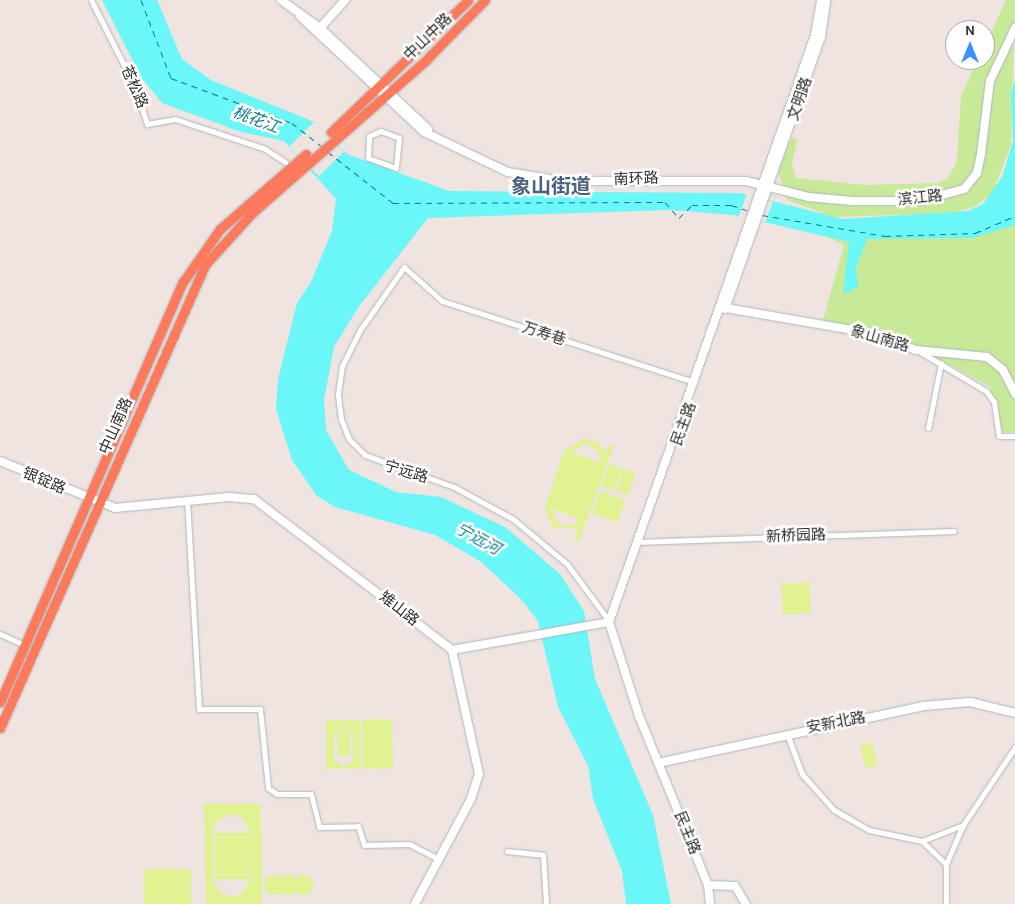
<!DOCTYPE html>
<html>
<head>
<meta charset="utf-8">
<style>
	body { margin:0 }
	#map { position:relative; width:1015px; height:904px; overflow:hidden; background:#efe4df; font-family:Karla,"Noto Sans SC",sans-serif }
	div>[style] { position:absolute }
	.green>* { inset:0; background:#c8ea98 }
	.pitch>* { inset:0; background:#e1f293; transform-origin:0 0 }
	.round { border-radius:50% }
	.water>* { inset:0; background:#6bf6f8 }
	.pier>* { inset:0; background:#efe4df; transform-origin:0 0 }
	.ferry>* { height:1px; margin-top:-0.5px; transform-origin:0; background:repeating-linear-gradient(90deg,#067f8d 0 6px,transparent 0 11px) }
	.roads { filter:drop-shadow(0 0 1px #afb6be) drop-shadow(0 0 1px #afb6be) }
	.street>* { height:5px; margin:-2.5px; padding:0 2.5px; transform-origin:2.5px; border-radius:2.5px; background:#fff }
	.secondary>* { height:8px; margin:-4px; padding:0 4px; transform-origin:4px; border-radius:4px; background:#fff }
	.highway>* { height:9px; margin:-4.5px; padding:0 4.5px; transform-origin:4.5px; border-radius:4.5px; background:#ff795b }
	span { translate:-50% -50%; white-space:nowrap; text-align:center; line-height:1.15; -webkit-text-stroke:5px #fff; paint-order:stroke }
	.street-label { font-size:15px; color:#2d2d2d }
	.water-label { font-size:16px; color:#067f8d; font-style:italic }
	.district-label { font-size:20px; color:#496183; font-weight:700 }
	.north { position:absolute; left:945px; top:20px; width:50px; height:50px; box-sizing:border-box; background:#fff; border:1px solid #ababab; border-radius:50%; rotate:0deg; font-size:14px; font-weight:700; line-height:20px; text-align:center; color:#2d2d2d }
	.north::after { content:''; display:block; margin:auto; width:18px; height:22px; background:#3d90ff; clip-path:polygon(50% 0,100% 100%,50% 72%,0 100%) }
</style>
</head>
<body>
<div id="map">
	<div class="green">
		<i style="clip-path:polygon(1006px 0,1015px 0,1011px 145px,993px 192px,976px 206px,954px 213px,832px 217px,831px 232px,1015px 221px,1015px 432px,1003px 432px,990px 387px,899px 337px,823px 320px,844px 245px,820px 233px,821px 212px,787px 200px,778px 171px,792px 137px,797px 140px,792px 163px,796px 178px,865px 185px,938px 183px,948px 178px,957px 161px,961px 96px,978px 60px,985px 60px,985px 46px)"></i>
	</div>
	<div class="pitch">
		<i style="clip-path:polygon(evenodd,583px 439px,597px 442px,605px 452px,609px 444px,614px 446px,579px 541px,574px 539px,578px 529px,553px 527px,545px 509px,564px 451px,583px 439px,586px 444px,598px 450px,601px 463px,571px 452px,586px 444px,583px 439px,550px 508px,580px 519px,571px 526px,560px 525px,550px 508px)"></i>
		<i style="left:610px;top:464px;width:13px;height:24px;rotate:23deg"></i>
		<i style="left:623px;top:469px;width:13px;height:23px;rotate:18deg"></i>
		<i style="left:600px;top:491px;width:27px;height:24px;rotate:20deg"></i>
		<i style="left:809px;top:582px;width:31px;height:28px;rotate:86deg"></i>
		<i style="left:392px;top:719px;width:49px;height:30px;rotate:89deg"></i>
		<i style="clip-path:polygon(evenodd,326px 720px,360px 720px,361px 768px,326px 769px,326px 720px,340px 728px,350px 730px,337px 731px,338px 756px,350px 755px,350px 731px,353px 735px,353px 760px,344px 767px,334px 759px,334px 734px,340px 728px)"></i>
		<i style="left:872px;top:742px;width:24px;height:12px;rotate:78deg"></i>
		<i style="clip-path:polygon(evenodd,204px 804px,261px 804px,262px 904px,206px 904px,204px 804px,231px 814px,242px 818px,248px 827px,249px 880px,243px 893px,230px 897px,220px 893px,213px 881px,213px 832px,217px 821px,231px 814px)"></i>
		<i style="left:215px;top:833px;width:33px;height:46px"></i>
		<i style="left:144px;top:869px;width:47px;height:35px"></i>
		<i class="round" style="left:264px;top:875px;width:20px;height:20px"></i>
		<i class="round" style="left:278px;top:875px;width:20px;height:20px"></i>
		<i class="round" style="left:293px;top:875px;width:20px;height:20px"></i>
	</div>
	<div class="water">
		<i style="clip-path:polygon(102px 0,157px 0,182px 59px,211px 80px,314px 122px,347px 154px,449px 191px,740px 193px,843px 219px,968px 211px,983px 204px,1002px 177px,1013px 141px,1011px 93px,1015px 79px,1015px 225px,972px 238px,867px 239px,856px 268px,858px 287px,843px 294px,849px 242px,734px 215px,670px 210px,428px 218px,360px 305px,334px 347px,324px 400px,326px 430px,349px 470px,396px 492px,441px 497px,505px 527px,560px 574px,584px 611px,595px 679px,653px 815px,671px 904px,626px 904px,622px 871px,593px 799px,588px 766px,558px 707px,538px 621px,521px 599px,480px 561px,435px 535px,335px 507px,317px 496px,292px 460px,276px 409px,278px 379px,297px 303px,311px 282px,332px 231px,336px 199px,284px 141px,241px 132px,162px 103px,141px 77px)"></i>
	</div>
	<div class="pier">
		<i style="left:314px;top:122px;width:42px;height:35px;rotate:45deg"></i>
		<i style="clip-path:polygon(747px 194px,773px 202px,764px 225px,738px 218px)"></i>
	</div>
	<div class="ferry">
		<i style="left:141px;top:0;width:84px;rotate:69deg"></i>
		<i style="left:171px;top:78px;width:129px;rotate:20.4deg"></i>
		<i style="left:292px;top:123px;width:37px;rotate:38deg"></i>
		<i style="left:328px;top:152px;width:83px;rotate:38.1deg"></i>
		<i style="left:393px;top:203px;width:272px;rotate:-0.2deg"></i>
		<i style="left:665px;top:202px;width:21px;rotate:49deg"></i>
		<i style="left:679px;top:218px;width:18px;rotate:-45deg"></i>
		<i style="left:692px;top:205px;width:39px"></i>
		<i style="left:731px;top:205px;width:19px;rotate:18deg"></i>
		<i style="left:762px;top:215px;width:125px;rotate:9.7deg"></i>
		<i style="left:885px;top:236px;width:90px;rotate:-1.9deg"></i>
		<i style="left:975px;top:233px;width:43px;rotate:-23deg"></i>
	</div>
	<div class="roads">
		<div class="street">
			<i style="left:91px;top:0;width:97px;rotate:63.2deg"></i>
			<i style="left:135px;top:87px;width:39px;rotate:72deg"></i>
			<i style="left:147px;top:124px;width:28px;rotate:-10deg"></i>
			<i style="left:175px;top:119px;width:95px;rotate:18.4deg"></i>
			<i style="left:265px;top:149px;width:24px;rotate:33deg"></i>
			<i style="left:381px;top:131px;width:19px;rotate:21deg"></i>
			<i style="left:399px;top:138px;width:30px;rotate:96deg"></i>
			<i style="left:396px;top:168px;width:30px;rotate:-160deg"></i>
			<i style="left:368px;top:158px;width:22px;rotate:-87deg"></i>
			<i style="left:369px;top:136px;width:13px;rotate:-23deg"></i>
			<i style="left:922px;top:353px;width:74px;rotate:30.7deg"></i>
			<i style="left:986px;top:391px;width:14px;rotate:54deg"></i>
			<i style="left:994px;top:402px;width:34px;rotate:82deg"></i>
			<i style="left:999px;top:436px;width:16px"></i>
			<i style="left:928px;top:428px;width:66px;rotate:-78.7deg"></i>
			<i style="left:187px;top:500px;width:209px;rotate:86.7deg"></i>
			<i style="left:199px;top:709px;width:61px"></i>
			<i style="left:260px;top:709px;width:79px;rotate:84.2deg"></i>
			<i style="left:268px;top:788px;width:11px;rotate:34deg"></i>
			<i style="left:277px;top:794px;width:34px"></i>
			<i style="left:311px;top:794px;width:34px;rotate:76deg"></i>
			<i style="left:319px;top:827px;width:39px;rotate:-1deg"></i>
			<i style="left:358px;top:826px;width:20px;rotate:72deg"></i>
			<i style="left:364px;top:845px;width:45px;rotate:-1.3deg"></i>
			<i style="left:409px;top:844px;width:33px;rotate:27deg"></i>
			<i style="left:638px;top:542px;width:316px;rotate:-2deg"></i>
			<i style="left:609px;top:621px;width:71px;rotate:-126.4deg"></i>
			<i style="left:567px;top:564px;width:70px;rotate:-140.2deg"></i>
			<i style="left:513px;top:519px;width:67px;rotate:-151.5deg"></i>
			<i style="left:454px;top:487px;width:95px;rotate:-160.2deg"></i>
			<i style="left:365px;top:455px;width:23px;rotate:-135deg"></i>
			<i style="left:349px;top:439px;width:22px;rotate:-112deg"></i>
			<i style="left:341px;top:419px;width:25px;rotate:-97deg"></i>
			<i style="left:338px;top:394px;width:28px;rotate:-82deg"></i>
			<i style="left:342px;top:366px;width:40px;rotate:-63.4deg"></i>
			<i style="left:360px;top:330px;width:77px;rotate:-55.1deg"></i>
			<i style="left:404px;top:267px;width:51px;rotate:41.8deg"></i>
			<i style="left:442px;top:301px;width:265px;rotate:17.8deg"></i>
			<i style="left:0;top:634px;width:27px;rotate:24deg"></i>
			<i style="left:787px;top:734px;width:43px;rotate:69.4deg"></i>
			<i style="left:802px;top:774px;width:48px;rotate:48.4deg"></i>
			<i style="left:834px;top:810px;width:40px;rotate:29.7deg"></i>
			<i style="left:869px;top:830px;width:54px;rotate:11.7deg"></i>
			<i style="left:922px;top:841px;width:33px;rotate:44deg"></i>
			<i style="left:922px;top:841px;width:44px;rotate:-21.3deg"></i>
			<i style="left:507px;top:851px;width:36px;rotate:6deg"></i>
			<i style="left:543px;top:855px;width:49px;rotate:86.5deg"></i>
			<i style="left:946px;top:904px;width:40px;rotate:-90deg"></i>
			<i style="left:946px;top:864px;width:43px;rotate:-66.4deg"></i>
			<i style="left:963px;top:825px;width:94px;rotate:-56.3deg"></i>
		</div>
		<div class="secondary">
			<i style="left:281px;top:0;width:48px;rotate:35.7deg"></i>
			<i style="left:320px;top:28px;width:148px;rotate:43.1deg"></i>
			<i style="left:300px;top:16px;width:170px;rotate:43.1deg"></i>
			<i style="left:424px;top:132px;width:93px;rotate:25.5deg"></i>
			<i style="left:508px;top:172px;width:53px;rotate:9.8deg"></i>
			<i style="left:560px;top:181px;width:186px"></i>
			<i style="left:746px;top:181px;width:65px;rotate:14.3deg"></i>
			<i style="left:809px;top:197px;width:43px;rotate:5.3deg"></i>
			<i style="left:852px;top:201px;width:68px"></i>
			<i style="left:920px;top:201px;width:46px;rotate:-15.3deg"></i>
			<i style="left:964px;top:189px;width:21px;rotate:-51deg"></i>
			<i style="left:977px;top:173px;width:19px;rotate:-78deg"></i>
			<i style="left:981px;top:154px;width:74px;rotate:-83deg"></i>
			<i style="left:990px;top:81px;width:59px;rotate:-64.7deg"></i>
			<i style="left:320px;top:28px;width:38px;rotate:-48deg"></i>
			<i style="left:726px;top:308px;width:145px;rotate:9.9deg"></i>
			<i style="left:869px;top:333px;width:50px;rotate:19.9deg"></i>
			<i style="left:916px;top:350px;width:71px;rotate:5.6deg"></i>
			<i style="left:987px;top:357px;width:21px;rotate:39deg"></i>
			<i style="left:1003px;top:370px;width:27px;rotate:63deg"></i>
			<i style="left:725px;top:309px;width:288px;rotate:-70.6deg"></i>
			<i style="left:821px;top:37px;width:37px;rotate:-82deg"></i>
			<i style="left:0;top:461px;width:124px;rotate:22.2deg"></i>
			<i style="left:115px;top:508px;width:115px;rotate:-5.5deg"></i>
			<i style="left:229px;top:497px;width:25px;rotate:5deg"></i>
			<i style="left:254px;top:499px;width:249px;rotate:37.3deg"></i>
			<i style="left:452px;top:650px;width:127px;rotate:77.7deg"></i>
			<i style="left:479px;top:774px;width:26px;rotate:108deg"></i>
			<i style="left:471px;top:799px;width:119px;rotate:118.1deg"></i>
			<i style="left:452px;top:650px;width:159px;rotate:-10.1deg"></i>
			<i style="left:658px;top:763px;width:272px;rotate:-12.1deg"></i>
			<i style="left:924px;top:706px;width:46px;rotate:-5deg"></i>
			<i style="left:970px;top:702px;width:46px;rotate:13.7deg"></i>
			<i style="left:708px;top:885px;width:27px;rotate:2deg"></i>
			<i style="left:735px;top:886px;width:21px;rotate:59deg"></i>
			<i style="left:710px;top:904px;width:19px;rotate:-96deg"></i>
			<i style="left:708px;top:885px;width:183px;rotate:-112.2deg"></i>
			<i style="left:639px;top:716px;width:99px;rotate:-107.7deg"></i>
			<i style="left:609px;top:622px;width:622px;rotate:-70.66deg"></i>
			<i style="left:815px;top:35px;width:36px;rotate:-80deg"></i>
		</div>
		<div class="highway">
			<i style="left:331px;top:132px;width:190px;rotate:-43.9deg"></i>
			<i style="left:0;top:702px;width:458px;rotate:-66.5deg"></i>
			<i style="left:183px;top:282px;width:65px;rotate:-55.1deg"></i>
			<i style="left:220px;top:229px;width:114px;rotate:-41.1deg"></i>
			<i style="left:0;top:728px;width:506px;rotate:-66.12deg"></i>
			<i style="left:205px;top:265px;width:69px;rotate:-48deg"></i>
			<i style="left:251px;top:214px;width:233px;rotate:-41.3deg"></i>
			<i style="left:426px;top:60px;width:84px;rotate:-45.5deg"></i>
		</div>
	</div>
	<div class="street-label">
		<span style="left:428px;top:37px;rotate:-44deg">中山中路</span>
		<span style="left:134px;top:87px;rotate:67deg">苍松路</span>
		<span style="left:800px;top:99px;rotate:-71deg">文明路</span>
		<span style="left:636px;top:179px;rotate:-2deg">南环路</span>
		<span style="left:920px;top:198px;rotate:-6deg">滨江路</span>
		<span style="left:544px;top:334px;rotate:18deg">万寿巷</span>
		<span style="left:880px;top:339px;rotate:16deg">象山南路</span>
		<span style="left:684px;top:424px;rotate:-70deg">民主路</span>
		<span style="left:116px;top:426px;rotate:-66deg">中山南路</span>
		<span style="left:406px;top:472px;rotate:17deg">宁远路</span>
		<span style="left:44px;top:481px;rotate:23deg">银锭路</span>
		<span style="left:796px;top:536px;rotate:-2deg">新桥园路</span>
		<span style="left:399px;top:609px;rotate:38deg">雉山路</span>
		<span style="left:836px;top:723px;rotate:-11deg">安新北路</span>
		<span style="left:687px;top:833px;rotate:68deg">民主路</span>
	</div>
	<div class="water-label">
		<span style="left:256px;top:120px;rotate:21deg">桃花江</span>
		<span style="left:478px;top:539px;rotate:29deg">宁远河</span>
	</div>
	<div class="district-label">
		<span style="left:551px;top:186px">象山街道</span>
	</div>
	<div class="north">N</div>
</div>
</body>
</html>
